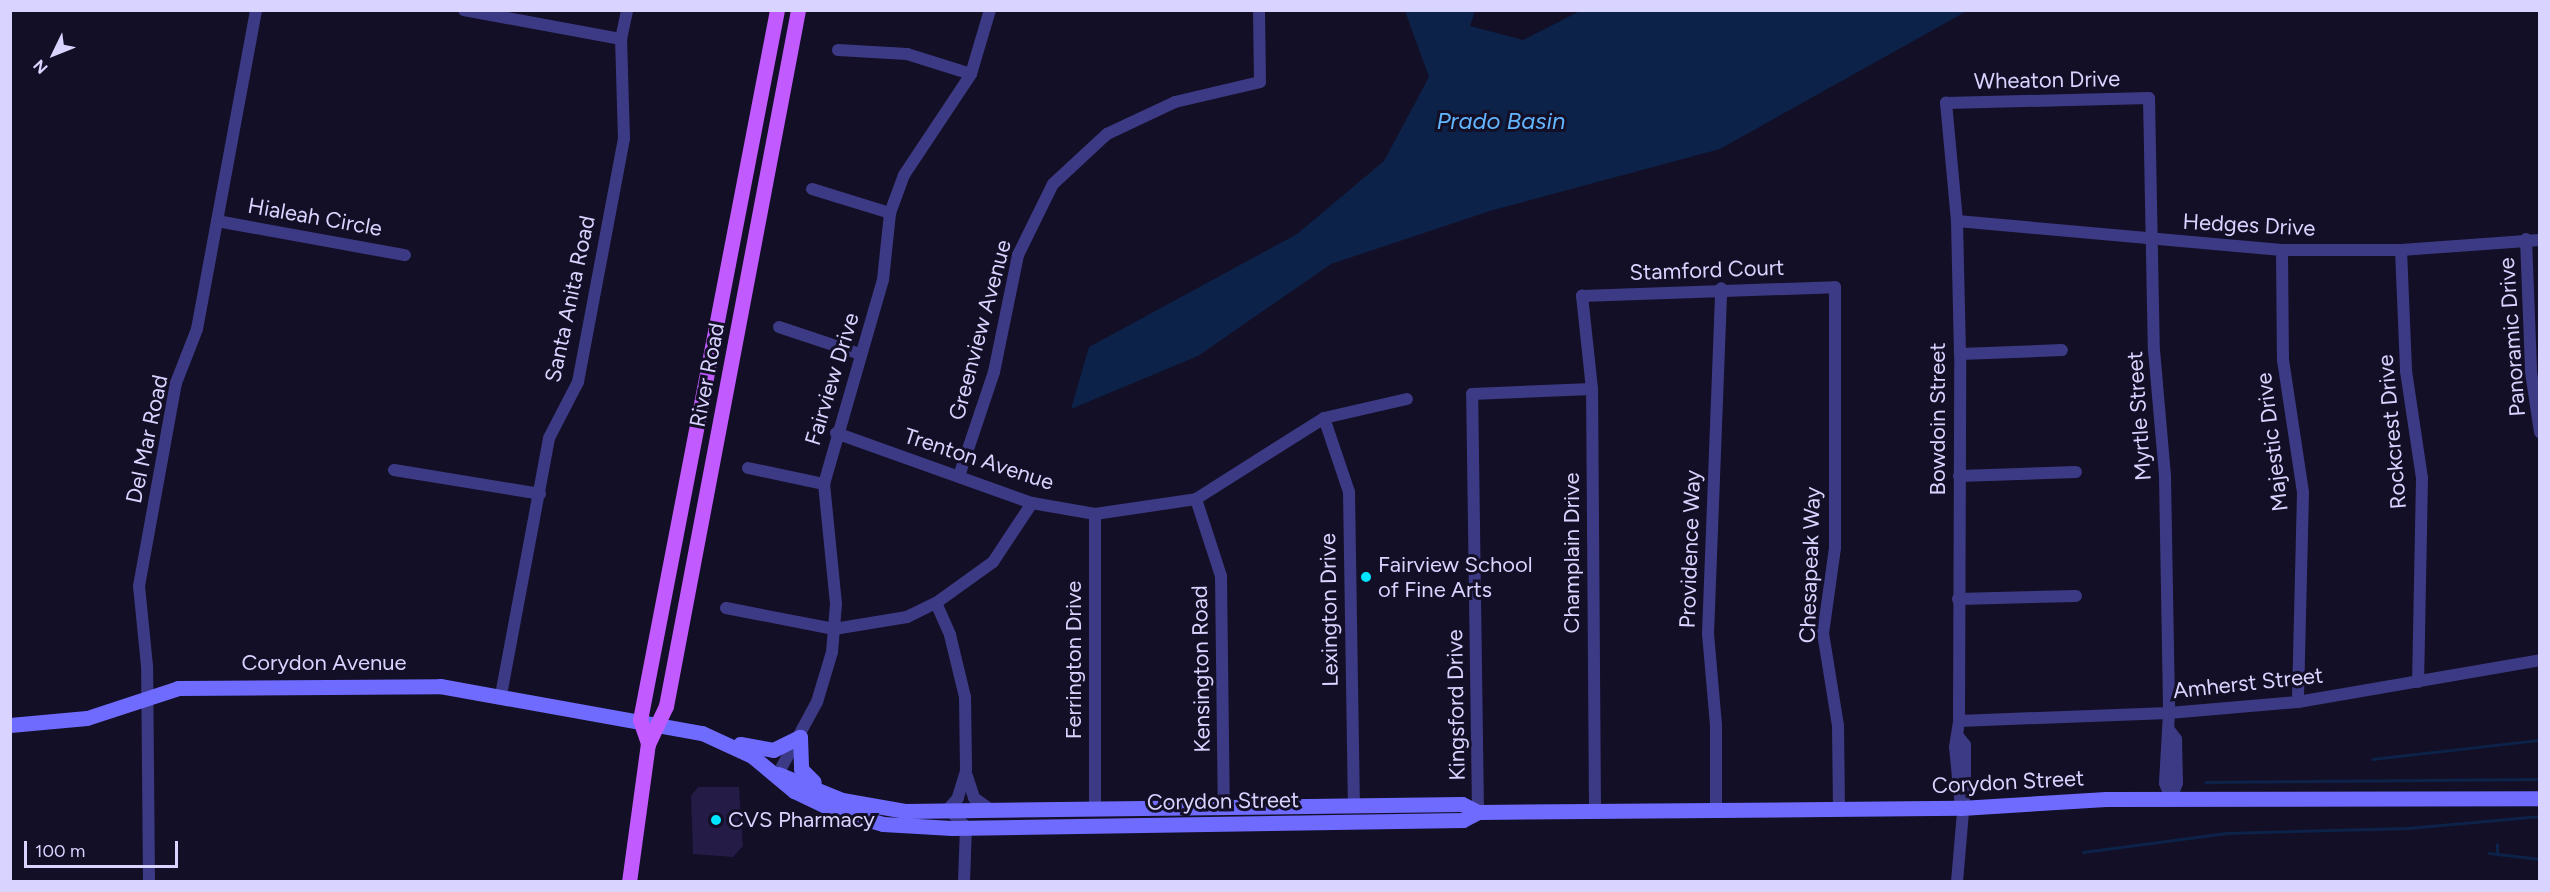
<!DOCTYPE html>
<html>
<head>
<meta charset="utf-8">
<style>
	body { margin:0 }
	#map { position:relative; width:2550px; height:892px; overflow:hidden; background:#130f26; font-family:Figtree,sans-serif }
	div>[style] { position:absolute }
	.water>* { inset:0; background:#0c2248 }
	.stream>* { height:3px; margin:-1.5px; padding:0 1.5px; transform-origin:1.5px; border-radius:1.5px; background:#0c2248 }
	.building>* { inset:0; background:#241b47 }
	.minor>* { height:12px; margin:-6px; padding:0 6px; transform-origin:6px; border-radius:6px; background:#3d3a85 }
	.secondary>* { height:15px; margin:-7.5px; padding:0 7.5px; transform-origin:7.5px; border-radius:7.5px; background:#6f6bff }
	.primary>* { height:15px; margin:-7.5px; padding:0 7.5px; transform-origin:7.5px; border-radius:7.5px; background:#c25bff }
	.dots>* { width:16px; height:16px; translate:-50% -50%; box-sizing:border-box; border:3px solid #130f26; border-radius:50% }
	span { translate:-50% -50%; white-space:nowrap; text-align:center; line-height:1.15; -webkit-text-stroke:6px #130f26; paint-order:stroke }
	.street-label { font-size:22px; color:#d9d4ff }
	.poi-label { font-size:22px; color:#d9d4ff }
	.left { translate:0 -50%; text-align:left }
	.water-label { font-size:24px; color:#62b6ff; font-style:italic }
	.frame { position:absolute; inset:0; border:12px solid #d9d4ff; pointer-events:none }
	.north { position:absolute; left:24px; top:24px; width:60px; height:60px; -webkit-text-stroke:4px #130f26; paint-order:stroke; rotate:227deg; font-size:16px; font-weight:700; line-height:24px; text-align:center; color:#d9d4ff }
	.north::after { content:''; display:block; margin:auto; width:21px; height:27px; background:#d9d4ff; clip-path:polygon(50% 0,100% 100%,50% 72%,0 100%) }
	.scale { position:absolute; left:24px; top:841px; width:154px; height:27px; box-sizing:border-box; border:3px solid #d9d4ff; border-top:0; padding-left:8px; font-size:18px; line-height:21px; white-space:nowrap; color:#d9d4ff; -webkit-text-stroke:4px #130f26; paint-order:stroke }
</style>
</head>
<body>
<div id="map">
	<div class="water">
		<i style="clip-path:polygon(1405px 11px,1475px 11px,1470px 26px,1523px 40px,1580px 11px,1967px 11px,1720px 149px,1493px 210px,1331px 264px,1198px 356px,1071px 409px,1089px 347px,1297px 234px,1384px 161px,1429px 77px)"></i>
	</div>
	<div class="stream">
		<i style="left:2372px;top:759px;width:169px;rotate:-6.5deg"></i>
		<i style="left:2205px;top:782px;width:335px;rotate:-0.5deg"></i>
		<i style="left:2497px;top:844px;width:10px;rotate:90deg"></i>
		<i style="left:2083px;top:852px;width:145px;rotate:-7.5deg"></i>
		<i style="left:2227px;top:833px;width:181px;rotate:-1.6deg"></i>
		<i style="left:2408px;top:828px;width:133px;rotate:-5.2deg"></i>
		<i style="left:2489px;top:853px;width:51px;rotate:6.7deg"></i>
	</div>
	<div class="building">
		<i style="clip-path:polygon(698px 787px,739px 787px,743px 846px,733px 857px,693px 854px,691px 796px)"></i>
	</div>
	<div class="minor">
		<i style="left:464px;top:10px;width:160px;rotate:10.5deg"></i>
		<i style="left:838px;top:50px;width:69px;rotate:3.3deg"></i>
		<i style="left:907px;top:54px;width:67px;rotate:17.4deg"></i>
		<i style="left:812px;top:189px;width:82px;rotate:17.1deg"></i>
		<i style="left:217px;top:221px;width:191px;rotate:10.3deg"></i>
		<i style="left:1957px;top:221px;width:326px;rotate:5.1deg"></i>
		<i style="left:2282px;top:250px;width:119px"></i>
		<i style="left:2401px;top:250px;width:139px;rotate:-4.1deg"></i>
		<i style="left:2526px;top:239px;width:133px;rotate:87.8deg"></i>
		<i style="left:2531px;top:372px;width:61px;rotate:81.5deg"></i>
		<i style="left:2282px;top:250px;width:110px;rotate:89.5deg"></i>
		<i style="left:2283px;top:360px;width:134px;rotate:81.4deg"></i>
		<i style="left:2303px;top:493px;width:209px;rotate:91.4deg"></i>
		<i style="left:2401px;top:250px;width:121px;rotate:87.6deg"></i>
		<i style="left:2406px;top:371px;width:108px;rotate:81.5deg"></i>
		<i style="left:2422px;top:478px;width:204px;rotate:91.1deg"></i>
		<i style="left:779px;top:327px;width:85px;rotate:18.4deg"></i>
		<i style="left:1960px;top:354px;width:102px;rotate:-2.2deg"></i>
		<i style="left:1324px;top:418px;width:78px;rotate:71.3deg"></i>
		<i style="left:1349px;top:492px;width:313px;rotate:89.1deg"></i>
		<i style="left:836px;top:433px;width:208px;rotate:19.7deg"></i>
		<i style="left:1032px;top:503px;width:64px;rotate:9.9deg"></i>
		<i style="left:1095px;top:514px;width:102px;rotate:-8.4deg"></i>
		<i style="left:1196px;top:499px;width:151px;rotate:-32.3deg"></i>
		<i style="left:1324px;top:418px;width:85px;rotate:-12.9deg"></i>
		<i style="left:748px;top:468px;width:78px;rotate:11.9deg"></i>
		<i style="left:394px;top:470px;width:148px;rotate:9.3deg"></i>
		<i style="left:959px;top:476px;width:110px;rotate:-71.4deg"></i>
		<i style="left:994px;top:372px;width:119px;rotate:-78.4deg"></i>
		<i style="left:1018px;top:255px;width:79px;rotate:-63.8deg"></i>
		<i style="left:1053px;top:184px;width:74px;rotate:-42.8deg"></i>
		<i style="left:1107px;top:134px;width:75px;rotate:-25.2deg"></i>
		<i style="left:1175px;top:102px;width:87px;rotate:-13.2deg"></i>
		<i style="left:1260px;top:82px;width:72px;rotate:-90.8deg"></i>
		<i style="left:1959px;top:476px;width:117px;rotate:-2deg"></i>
		<i style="left:1196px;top:499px;width:81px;rotate:72deg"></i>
		<i style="left:1221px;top:576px;width:230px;rotate:89.3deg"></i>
		<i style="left:1095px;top:514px;width:293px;rotate:90deg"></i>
		<i style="left:1958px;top:599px;width:118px;rotate:-1.5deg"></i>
		<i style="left:936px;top:603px;width:35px;rotate:66deg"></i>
		<i style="left:950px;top:635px;width:64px;rotate:76.4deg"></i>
		<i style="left:965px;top:697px;width:74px;rotate:89.2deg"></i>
		<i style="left:966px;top:771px;width:28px;rotate:107deg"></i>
		<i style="left:958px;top:798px;width:15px;rotate:132deg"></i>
		<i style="left:948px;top:809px;width:25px;rotate:45deg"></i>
		<i style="left:966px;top:827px;width:55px;rotate:92.1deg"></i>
		<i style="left:726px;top:608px;width:110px;rotate:11deg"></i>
		<i style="left:834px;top:629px;width:74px;rotate:-9.3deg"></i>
		<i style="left:907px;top:617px;width:32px;rotate:-26deg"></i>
		<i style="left:936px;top:603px;width:70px;rotate:-35.7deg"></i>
		<i style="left:993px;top:562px;width:71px;rotate:-56.5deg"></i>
		<i style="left:501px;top:695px;width:261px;rotate:-79.4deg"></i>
		<i style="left:549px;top:438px;width:63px;rotate:-62.6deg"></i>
		<i style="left:578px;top:382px;width:247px;rotate:-79.3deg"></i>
		<i style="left:624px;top:139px;width:100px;rotate:-91.7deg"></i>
		<i style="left:621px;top:39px;width:30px;rotate:-78deg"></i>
		<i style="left:1959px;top:721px;width:210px;rotate:-2.2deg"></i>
		<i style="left:2169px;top:713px;width:129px;rotate:-4.9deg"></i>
		<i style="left:2298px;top:702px;width:246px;rotate:-9.8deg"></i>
		<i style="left:2169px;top:730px;width:11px;rotate:52deg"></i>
		<i style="left:2176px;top:739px;width:44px;rotate:88.7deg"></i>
		<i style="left:2177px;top:783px;width:17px;rotate:111deg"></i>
		<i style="left:778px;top:774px;width:82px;rotate:-61.6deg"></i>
		<i style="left:817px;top:702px;width:52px;rotate:-73.3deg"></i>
		<i style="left:832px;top:652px;width:48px;rotate:-85.2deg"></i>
		<i style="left:836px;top:604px;width:121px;rotate:-95.7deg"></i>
		<i style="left:824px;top:484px;width:212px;rotate:-73.9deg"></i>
		<i style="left:883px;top:280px;width:67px;rotate:-84deg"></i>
		<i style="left:890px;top:213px;width:40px;rotate:-69.8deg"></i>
		<i style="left:904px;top:175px;width:121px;rotate:-56.4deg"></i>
		<i style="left:971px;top:74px;width:67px;rotate:-73.5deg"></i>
		<i style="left:967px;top:776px;width:23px;rotate:72deg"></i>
		<i style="left:974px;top:798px;width:19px;rotate:35deg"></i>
		<i style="left:1961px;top:808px;width:61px;rotate:-95.6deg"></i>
		<i style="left:1955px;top:747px;width:26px;rotate:-81deg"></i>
		<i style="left:1959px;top:721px;width:367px;rotate:-89.8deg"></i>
		<i style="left:1960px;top:354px;width:133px;rotate:-91.3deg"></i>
		<i style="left:1957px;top:221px;width:119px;rotate:-95.3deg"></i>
		<i style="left:1946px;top:103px;width:203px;rotate:-1.4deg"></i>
		<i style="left:2149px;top:98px;width:252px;rotate:88.9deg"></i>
		<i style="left:2154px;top:350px;width:127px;rotate:85deg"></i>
		<i style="left:2165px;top:477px;width:236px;rotate:89deg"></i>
		<i style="left:2169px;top:713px;width:70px;rotate:93.3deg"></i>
		<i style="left:2165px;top:783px;width:17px;rotate:69deg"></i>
		<i style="left:1595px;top:810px;width:421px;rotate:-90.4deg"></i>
		<i style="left:1592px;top:389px;width:94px;rotate:-96.1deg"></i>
		<i style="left:1582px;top:296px;width:253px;rotate:-2deg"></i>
		<i style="left:1835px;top:287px;width:261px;rotate:90deg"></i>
		<i style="left:1835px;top:548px;width:86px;rotate:98deg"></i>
		<i style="left:1823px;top:633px;width:94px;rotate:80.8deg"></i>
		<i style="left:1838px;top:726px;width:83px;rotate:89.3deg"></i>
		<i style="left:1716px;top:810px;width:85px;rotate:-90deg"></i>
		<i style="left:1716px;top:725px;width:91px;rotate:-95deg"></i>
		<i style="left:1708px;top:634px;width:346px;rotate:-87.8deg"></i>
		<i style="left:1478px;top:812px;width:418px;rotate:-90.8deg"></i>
		<i style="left:1472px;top:394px;width:120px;rotate:-2.4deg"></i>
		<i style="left:149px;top:882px;width:216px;rotate:-90.5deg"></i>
		<i style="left:147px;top:666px;width:80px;rotate:-95.7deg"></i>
		<i style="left:139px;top:586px;width:206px;rotate:-79.7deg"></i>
		<i style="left:176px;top:383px;width:58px;rotate:-68.7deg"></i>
		<i style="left:197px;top:329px;width:324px;rotate:-79.5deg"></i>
		<i style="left:1957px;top:882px;width:93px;rotate:-85.1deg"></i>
		<i style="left:1965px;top:789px;width:44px;rotate:-90deg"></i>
		<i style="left:1965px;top:745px;width:11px;rotate:-128deg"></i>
	</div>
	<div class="secondary">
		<i style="left:10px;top:725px;width:77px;rotate:-5.2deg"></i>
		<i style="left:87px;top:718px;width:96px;rotate:-18.2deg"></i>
		<i style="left:178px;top:688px;width:262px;rotate:-0.4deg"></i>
		<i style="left:440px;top:686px;width:266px;rotate:10.2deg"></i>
		<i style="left:702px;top:733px;width:55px;rotate:24.7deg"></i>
		<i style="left:752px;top:756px;width:55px;rotate:39.8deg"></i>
		<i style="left:794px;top:791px;width:44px;rotate:25.4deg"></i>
		<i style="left:834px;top:810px;width:51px;rotate:15.9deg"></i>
		<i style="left:883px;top:824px;width:69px;rotate:3.3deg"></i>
		<i style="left:952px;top:828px;width:511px;rotate:-0.9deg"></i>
		<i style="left:1463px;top:820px;width:17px;rotate:-28deg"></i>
		<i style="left:800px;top:737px;width:32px;rotate:88deg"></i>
		<i style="left:801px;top:769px;width:18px;rotate:45deg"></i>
		<i style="left:740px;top:744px;width:34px;rotate:10deg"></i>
		<i style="left:773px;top:750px;width:30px;rotate:-26deg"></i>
		<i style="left:778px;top:774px;width:69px;rotate:22.1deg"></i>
		<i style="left:842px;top:800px;width:65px;rotate:9.8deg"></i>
		<i style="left:906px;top:811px;width:556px;rotate:-0.72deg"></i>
		<i style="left:1462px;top:804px;width:18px;rotate:27deg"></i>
		<i style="left:1478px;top:812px;width:238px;rotate:-0.5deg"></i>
		<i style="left:1716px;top:810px;width:245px;rotate:-0.5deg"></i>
		<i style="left:1961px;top:808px;width:145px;rotate:-3.6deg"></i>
		<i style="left:2106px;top:799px;width:434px;rotate:-0.1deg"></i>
	</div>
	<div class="primary">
		<i style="left:648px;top:743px;width:24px;rotate:-109deg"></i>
		<i style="left:640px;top:720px;width:723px;rotate:-79.08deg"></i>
		<i style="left:629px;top:882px;width:139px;rotate:-82.2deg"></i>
		<i style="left:648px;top:744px;width:42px;rotate:-64.7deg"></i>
		<i style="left:666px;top:706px;width:708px;rotate:-79.26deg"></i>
	</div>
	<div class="dots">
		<i style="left:1366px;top:577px;background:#00e5ff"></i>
		<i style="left:716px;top:820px;background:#00e5ff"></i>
	</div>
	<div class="street-label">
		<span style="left:2047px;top:80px;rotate:-1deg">Wheaton Drive</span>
		<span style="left:315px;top:217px;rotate:10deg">Hialeah Circle</span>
		<span style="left:2249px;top:225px;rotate:3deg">Hedges Drive</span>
		<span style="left:1707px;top:270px;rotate:-2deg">Stamford Court</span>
		<span style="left:570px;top:299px;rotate:-78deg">Santa Anita Road</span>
		<span style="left:980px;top:330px;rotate:-75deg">Greenview Avenue</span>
		<span style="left:2512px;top:337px;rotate:-94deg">Panoramic Drive</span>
		<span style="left:707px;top:375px;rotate:-79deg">River Road</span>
		<span style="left:832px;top:379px;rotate:-73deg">Fairview Drive</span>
		<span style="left:2139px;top:416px;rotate:-94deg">Myrtle Street</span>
		<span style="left:1938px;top:419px;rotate:-90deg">Bowdoin Street</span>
		<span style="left:2392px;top:432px;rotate:-95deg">Rockcrest Drive</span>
		<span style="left:147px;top:439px;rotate:-78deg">Del Mar Road</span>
		<span style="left:2272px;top:442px;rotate:-97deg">Majestic Drive</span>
		<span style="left:979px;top:459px;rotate:18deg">Trenton Avenue</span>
		<span style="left:1690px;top:549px;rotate:-88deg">Providence Way</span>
		<span style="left:1572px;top:553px;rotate:-90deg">Champlain Drive</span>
		<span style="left:1810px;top:565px;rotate:-88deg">Chesapeak Way</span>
		<span style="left:1329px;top:610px;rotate:-91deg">Lexington Drive</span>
		<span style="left:1074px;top:660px;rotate:-90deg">Ferrington Drive</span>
		<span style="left:324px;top:663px">Corydon Avenue</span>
		<span style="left:1201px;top:669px;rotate:-91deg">Kensington Road</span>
		<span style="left:2248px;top:683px;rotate:-6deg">Amherst Street</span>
		<span style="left:1456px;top:705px;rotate:-91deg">Kingsford Drive</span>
		<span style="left:2008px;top:782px;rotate:-3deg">Corydon Street</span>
		<span style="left:1223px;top:801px;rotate:-1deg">Corydon Street</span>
	</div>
	<div class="poi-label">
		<span class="left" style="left:1378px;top:577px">Fairview School<br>of Fine Arts</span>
		<span class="left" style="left:728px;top:820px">CVS Pharmacy</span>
	</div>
	<div class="water-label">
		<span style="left:1501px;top:121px">Prado Basin</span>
	</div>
	<div class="frame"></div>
	<div class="north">N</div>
	<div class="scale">100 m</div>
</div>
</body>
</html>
